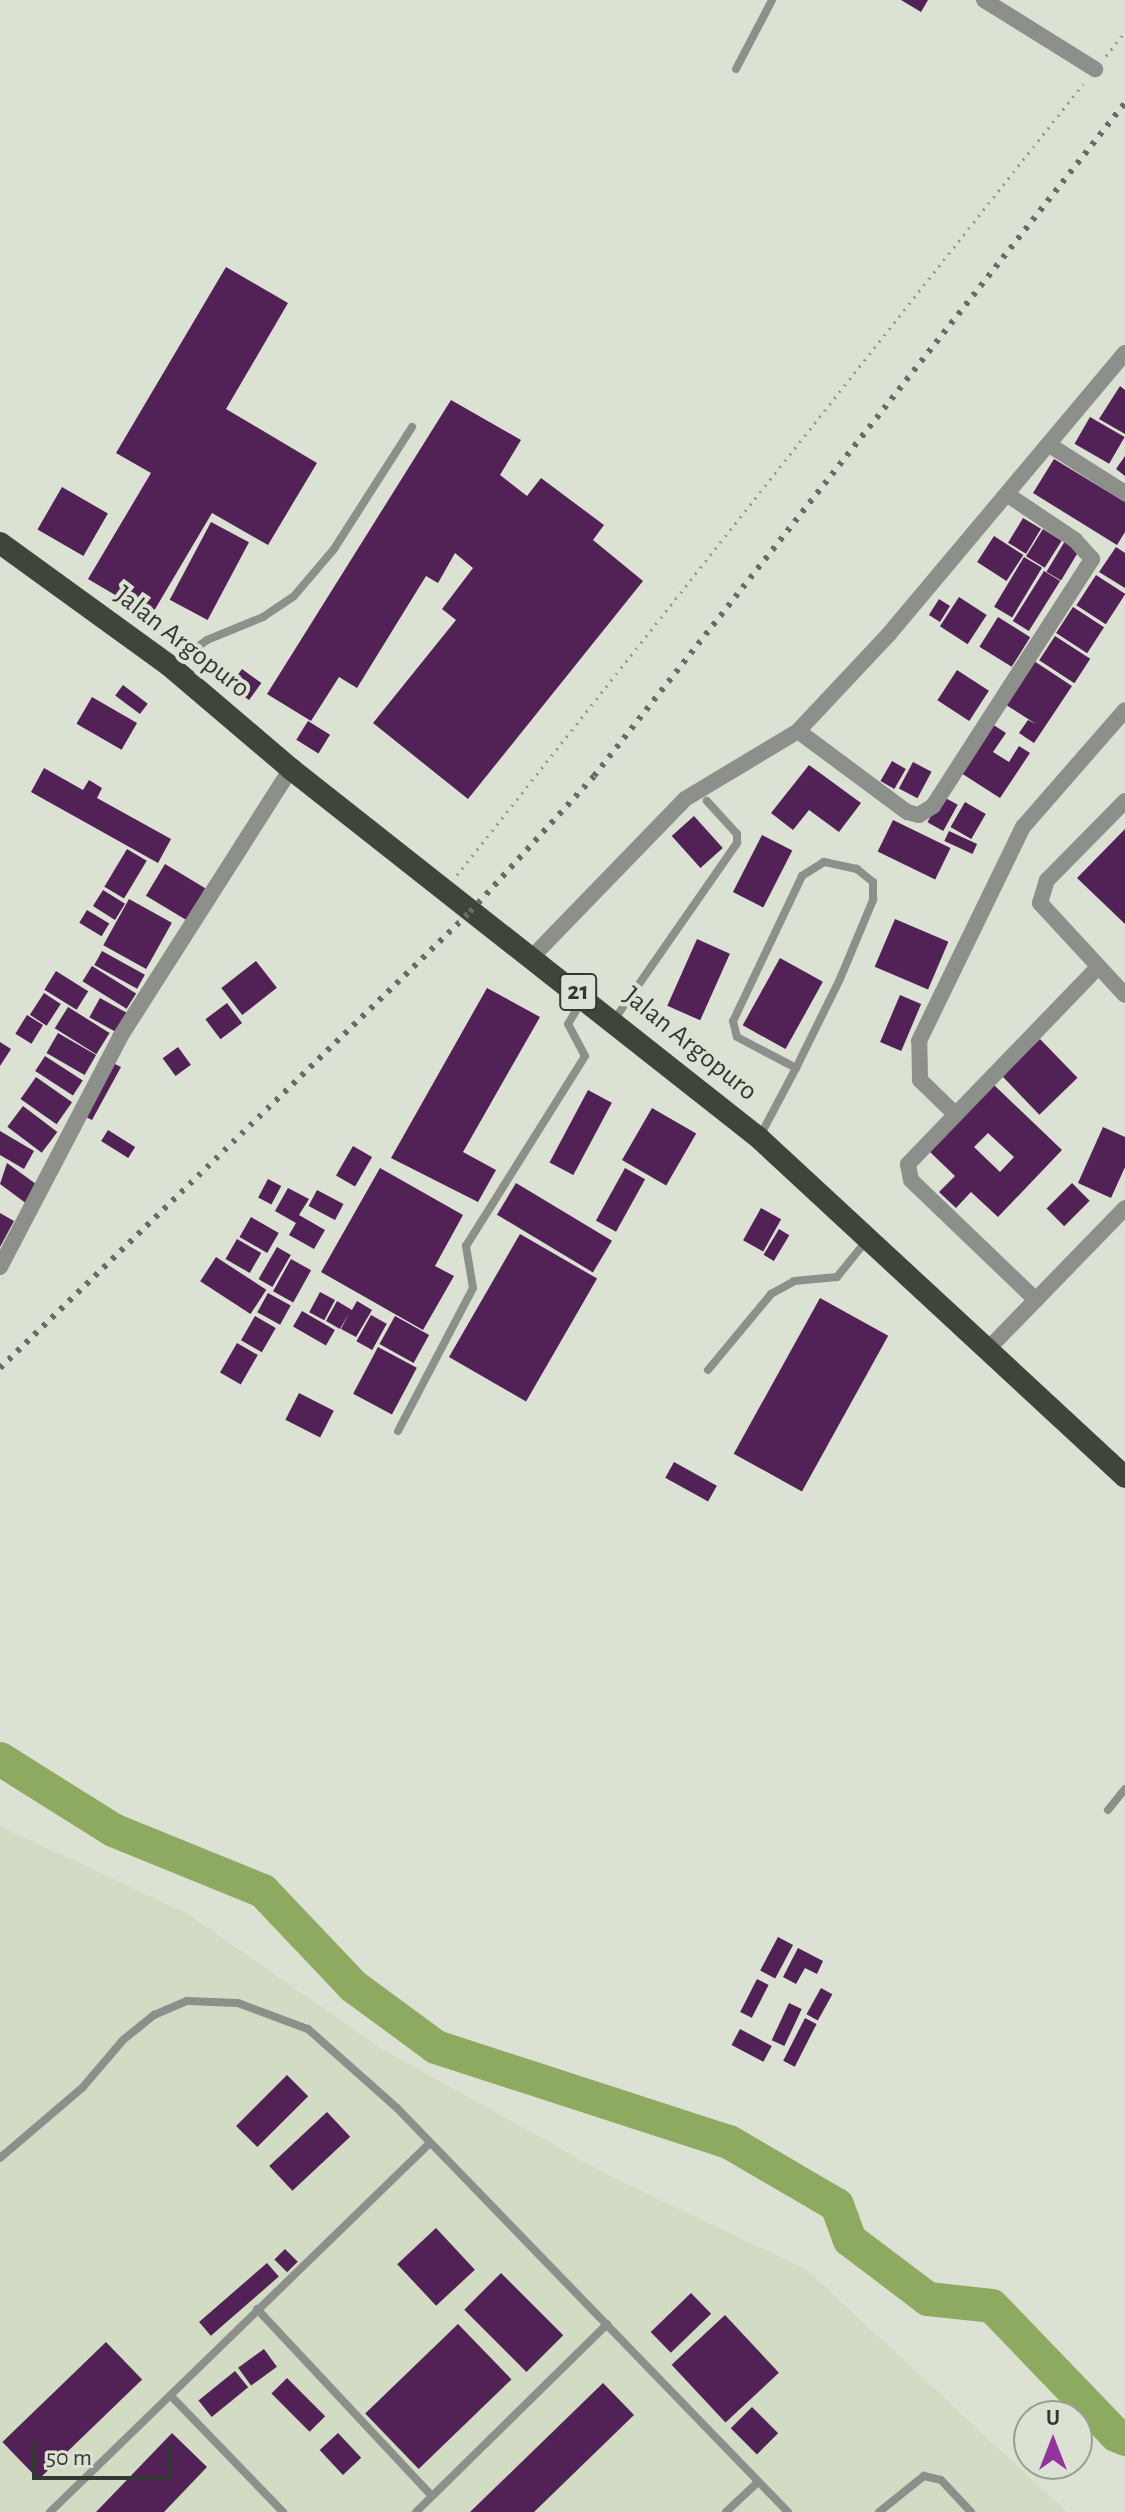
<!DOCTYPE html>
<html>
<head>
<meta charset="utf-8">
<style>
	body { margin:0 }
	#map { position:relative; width:1125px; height:2512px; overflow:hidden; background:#dce2d3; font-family:"Alegreya Sans",sans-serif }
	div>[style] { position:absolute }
	.built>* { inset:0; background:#d2dcc5 }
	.river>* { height:34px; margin:-17px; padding:0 17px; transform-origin:17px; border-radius:17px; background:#8ea960 }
	.building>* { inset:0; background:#522256; transform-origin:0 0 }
	.path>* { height:3px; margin-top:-1.5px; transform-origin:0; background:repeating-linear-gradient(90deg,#95998e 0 2px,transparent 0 8px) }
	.service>* { height:8px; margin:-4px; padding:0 4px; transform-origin:4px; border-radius:4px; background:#8d908a }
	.minor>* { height:16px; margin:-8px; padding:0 8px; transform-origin:8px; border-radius:8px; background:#8d908a }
	.trunk>* { height:22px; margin:-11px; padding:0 11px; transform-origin:11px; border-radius:11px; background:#404539 }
	.rail>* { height:6px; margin-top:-3px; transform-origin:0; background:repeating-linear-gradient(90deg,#686c64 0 4px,transparent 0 12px) }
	span { translate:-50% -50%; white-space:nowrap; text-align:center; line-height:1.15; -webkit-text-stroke:8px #dce2d3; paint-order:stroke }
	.shield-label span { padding:2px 6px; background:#dce2d3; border:2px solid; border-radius:6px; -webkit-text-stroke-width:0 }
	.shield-label { font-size:26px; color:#353832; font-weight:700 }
	.street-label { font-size:28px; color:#353832 }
	.north { position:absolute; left:1013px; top:2400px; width:80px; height:80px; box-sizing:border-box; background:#dce2d3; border:2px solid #999e93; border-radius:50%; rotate:0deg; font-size:22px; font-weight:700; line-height:32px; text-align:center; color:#353832 }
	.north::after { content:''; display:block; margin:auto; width:28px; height:36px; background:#93349c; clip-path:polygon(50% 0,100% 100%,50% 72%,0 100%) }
	.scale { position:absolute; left:32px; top:2444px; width:140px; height:36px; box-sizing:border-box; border:4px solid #353832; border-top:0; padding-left:10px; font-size:24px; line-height:28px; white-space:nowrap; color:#353832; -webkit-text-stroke:6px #dce2d3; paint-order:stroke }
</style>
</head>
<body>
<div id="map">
	<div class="built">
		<i style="clip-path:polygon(0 1826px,188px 1914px,382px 2049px,608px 2175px,807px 2270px,1067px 2512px,0 2512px)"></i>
	</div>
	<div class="river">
		<i style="left:0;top:1759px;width:133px;rotate:32.1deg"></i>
		<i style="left:113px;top:1830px;width:162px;rotate:22.1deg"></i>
		<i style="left:263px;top:1891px;width:131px;rotate:46.5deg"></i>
		<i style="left:353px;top:1986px;width:103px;rotate:36.3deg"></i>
		<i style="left:436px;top:2047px;width:308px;rotate:18deg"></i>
		<i style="left:729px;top:2142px;width:125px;rotate:30.3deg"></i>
		<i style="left:837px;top:2205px;width:37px;rotate:70deg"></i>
		<i style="left:850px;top:2240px;width:98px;rotate:37.1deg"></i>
		<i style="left:928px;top:2299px;width:64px;rotate:6.2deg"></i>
		<i style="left:992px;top:2306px;width:179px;rotate:46.1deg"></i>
		<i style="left:1116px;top:2435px;width:10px;rotate:24deg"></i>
	</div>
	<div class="building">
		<i style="clip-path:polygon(901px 0,928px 0,921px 12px)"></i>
		<i style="clip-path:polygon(226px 267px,288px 303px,226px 409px,317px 463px,268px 545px,212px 513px,151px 616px,88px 579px,151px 473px,116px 453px)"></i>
		<i style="clip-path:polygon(1120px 386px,1125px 390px,1125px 434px,1099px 419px)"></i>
		<i style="clip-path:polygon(451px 400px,521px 440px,500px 475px,527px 496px,541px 478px,604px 525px,593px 540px,643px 581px,468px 799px,373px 723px,456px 620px,442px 609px,473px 568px,455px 553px,438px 583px,426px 576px,357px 688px,339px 677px,311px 721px,267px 694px)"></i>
		<i style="left:1090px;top:417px;width:40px;height:31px;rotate:30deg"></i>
		<i style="clip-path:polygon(1125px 456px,1125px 476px,1116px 469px)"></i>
		<i style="clip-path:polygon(1054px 459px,1125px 502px,1125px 532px,1117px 545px,1033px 493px)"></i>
		<i style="left:62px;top:487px;width:53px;height:49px;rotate:30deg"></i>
		<i style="left:1023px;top:518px;width:21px;height:29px;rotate:31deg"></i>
		<i style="left:211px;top:522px;width:43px;height:88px;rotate:28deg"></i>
		<i style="left:1043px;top:529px;width:22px;height:32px;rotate:32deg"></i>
		<i style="left:994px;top:536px;width:35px;height:31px;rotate:33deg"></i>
		<i style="left:1065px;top:541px;width:17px;height:36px;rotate:31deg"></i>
		<i style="clip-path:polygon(1116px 547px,1125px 553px,1125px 588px,1099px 572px)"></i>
		<i style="left:1024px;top:557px;width:21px;height:58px;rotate:31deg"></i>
		<i style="left:1044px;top:571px;width:19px;height:59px;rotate:32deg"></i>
		<i style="left:1096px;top:575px;width:35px;height:36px;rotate:33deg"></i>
		<i style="left:959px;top:597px;width:33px;height:35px;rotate:33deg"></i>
		<i style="left:939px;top:599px;width:13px;height:19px;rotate:32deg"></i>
		<i style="left:1073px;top:607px;width:37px;height:31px;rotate:33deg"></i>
		<i style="left:998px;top:617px;width:38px;height:35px;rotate:32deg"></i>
		<i style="left:1055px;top:636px;width:42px;height:29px;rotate:33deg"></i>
		<i style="clip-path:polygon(1031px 659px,1072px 686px,1034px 743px,1019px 733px,1028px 720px,1036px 724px,1003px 703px)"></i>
		<i style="left:242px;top:669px;width:24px;height:21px;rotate:36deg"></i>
		<i style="left:957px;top:670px;width:38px;height:36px;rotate:33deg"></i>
		<i style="left:123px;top:685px;width:31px;height:13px;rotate:37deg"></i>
		<i style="left:92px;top:697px;width:52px;height:31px;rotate:30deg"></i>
		<i style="left:308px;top:721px;width:26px;height:22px;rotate:32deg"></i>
		<i style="clip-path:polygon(992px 724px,1006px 733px,993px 752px,1009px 762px,1019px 746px,1030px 753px,1000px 798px,961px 773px)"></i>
		<i style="left:892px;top:761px;width:16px;height:23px;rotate:30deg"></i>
		<i style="left:913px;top:762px;width:21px;height:30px;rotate:28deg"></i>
		<i style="clip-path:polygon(809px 765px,861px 803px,839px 832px,809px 810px,793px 830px,771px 813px)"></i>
		<i style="clip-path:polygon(44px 768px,83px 790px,89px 780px,102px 788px,97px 798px,171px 839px,158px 863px,31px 792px)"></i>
		<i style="left:942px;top:796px;width:18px;height:30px;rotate:29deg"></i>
		<i style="left:965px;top:802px;width:24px;height:29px;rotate:30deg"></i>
		<i style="left:694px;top:816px;width:43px;height:30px;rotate:48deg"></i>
		<i style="left:893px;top:820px;width:64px;height:35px;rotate:26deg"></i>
		<i style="clip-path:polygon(1125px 829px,1125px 924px,1077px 878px)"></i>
		<i style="left:949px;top:831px;width:31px;height:11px;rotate:25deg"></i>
		<i style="left:762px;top:835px;width:34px;height:64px;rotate:27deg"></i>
		<i style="left:127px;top:849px;width:23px;height:44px;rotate:31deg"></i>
		<i style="left:165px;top:864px;width:47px;height:37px;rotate:31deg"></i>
		<i style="left:103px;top:890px;width:26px;height:19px;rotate:32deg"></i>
		<i style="left:129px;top:899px;width:49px;height:53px;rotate:29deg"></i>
		<i style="left:87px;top:910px;width:26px;height:15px;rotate:31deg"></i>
		<i style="left:895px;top:919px;width:58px;height:52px;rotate:23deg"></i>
		<i style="left:697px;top:939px;width:36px;height:73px;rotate:24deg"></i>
		<i style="left:102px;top:951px;width:49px;height:16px;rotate:29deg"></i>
		<i style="left:780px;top:958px;width:49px;height:77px;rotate:29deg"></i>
		<i style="left:256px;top:961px;width:34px;height:44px;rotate:52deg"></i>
		<i style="left:92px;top:966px;width:52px;height:18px;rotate:32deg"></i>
		<i style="left:56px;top:971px;width:38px;height:22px;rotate:32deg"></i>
		<i style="clip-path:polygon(487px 988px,540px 1017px,463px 1152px,496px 1170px,478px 1202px,391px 1158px)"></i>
		<i style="left:44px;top:993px;width:20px;height:26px;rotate:33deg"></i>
		<i style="left:900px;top:995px;width:23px;height:51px;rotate:23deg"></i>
		<i style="left:100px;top:998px;width:31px;height:22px;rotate:29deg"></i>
		<i style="left:227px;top:1003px;width:25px;height:27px;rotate:53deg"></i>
		<i style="left:68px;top:1007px;width:49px;height:25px;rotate:32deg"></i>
		<i style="left:27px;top:1015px;width:19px;height:22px;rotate:32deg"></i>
		<i style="left:58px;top:1033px;width:44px;height:23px;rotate:30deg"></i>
		<i style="left:1040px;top:1039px;width:54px;height:53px;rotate:46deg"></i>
		<i style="clip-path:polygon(0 1042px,11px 1049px,0 1066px)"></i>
		<i style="left:178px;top:1047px;width:22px;height:19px;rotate:54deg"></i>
		<i style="left:45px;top:1056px;width:45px;height:18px;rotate:33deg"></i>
		<i style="clip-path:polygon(109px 1061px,121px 1067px,92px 1120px,82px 1115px)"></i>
		<i style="left:36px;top:1077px;width:44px;height:27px;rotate:35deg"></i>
		<i style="clip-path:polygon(evenodd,994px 1085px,1062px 1150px,998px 1217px,971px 1192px,956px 1208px,939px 1192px,955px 1176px,930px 1152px,994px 1085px,988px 1133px,1014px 1157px,1000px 1172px,974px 1147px,988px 1133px)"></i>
		<i style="left:588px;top:1090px;width:27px;height:82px;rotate:28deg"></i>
		<i style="left:23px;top:1106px;width:43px;height:26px;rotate:37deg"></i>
		<i style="left:652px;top:1108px;width:51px;height:60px;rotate:30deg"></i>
		<i style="clip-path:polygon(1103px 1127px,1125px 1137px,1125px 1167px,1111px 1198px,1078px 1183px)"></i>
		<i style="left:108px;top:1130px;width:32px;height:13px;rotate:32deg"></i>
		<i style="clip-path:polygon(0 1131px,34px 1151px,24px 1169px,0 1155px)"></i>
		<i style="left:353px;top:1146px;width:22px;height:34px;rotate:30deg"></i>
		<i style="clip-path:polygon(7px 1163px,40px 1187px,27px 1204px,0 1184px)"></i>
		<i style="clip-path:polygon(380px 1168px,463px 1215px,435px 1266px,454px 1276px,423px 1330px,321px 1272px)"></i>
		<i style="left:625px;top:1168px;width:23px;height:60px;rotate:29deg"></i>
		<i style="left:268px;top:1179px;width:15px;height:21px;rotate:28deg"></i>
		<i style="left:516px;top:1183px;width:112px;height:37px;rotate:31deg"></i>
		<i style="left:1072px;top:1183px;width:25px;height:36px;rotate:45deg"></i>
		<i style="clip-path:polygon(288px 1188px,309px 1199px,299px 1215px,325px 1230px,314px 1249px,289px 1235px,296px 1223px,275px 1211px)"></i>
		<i style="left:317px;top:1190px;width:30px;height:18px;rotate:28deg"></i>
		<i style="left:761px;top:1208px;width:23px;height:37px;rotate:29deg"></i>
		<i style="clip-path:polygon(0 1213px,14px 1221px,0 1247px)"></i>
		<i style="left:251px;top:1217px;width:32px;height:23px;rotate:30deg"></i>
		<i style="left:779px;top:1229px;width:12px;height:30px;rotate:31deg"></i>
		<i style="left:520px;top:1234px;width:89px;height:142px;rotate:30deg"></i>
		<i style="left:237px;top:1239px;width:28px;height:23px;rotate:30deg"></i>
		<i style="left:277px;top:1247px;width:16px;height:37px;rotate:30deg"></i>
		<i style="left:216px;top:1257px;width:60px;height:29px;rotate:33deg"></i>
		<i style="left:291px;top:1259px;width:23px;height:37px;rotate:29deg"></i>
		<i style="left:320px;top:1292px;width:17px;height:23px;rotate:28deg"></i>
		<i style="left:268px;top:1293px;width:26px;height:22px;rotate:29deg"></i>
		<i style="left:820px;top:1298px;width:78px;height:178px;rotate:29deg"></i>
		<i style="clip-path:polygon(337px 1301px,352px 1310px,357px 1301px,372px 1310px,356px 1337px,341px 1329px,349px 1313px,340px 1329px,326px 1321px)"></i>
		<i style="left:302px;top:1311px;width:38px;height:18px;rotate:30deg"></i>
		<i style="left:371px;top:1315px;width:18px;height:30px;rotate:29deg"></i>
		<i style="left:255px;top:1316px;width:24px;height:28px;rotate:30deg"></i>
		<i style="left:395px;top:1316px;width:39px;height:32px;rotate:29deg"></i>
		<i style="left:237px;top:1343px;width:24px;height:34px;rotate:30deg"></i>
		<i style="left:378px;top:1347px;width:44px;height:53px;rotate:28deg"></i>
		<i style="left:299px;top:1393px;width:39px;height:30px;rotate:27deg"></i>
		<i style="left:674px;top:1462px;width:49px;height:18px;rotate:29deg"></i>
		<i style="left:778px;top:1937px;width:17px;height:38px;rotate:28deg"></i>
		<i style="clip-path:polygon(798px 1948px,823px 1961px,817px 1974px,805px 1968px,796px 1984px,783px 1977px)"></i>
		<i style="left:757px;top:1979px;width:13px;height:37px;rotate:27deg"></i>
		<i style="left:821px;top:1988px;width:13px;height:30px;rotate:29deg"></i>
		<i style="left:789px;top:2003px;width:14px;height:41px;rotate:25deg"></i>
		<i style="left:805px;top:2018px;width:13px;height:48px;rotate:27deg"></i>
		<i style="left:740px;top:2029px;width:36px;height:18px;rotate:28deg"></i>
		<i style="left:287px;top:2075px;width:30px;height:72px;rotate:45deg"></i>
		<i style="left:327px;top:2112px;width:34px;height:79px;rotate:47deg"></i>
		<i style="left:436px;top:2228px;width:57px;height:53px;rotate:47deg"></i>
		<i style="left:285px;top:2249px;width:18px;height:15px;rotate:45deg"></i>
		<i style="left:267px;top:2263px;width:18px;height:90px;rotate:49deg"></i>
		<i style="left:501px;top:2273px;width:88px;height:52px;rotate:45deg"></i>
		<i style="left:691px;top:2293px;width:29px;height:56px;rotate:46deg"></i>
		<i style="left:725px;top:2315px;width:79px;height:73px;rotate:47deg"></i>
		<i style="left:458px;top:2324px;width:77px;height:129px;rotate:46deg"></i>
		<i style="left:106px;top:2342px;width:52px;height:144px;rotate:46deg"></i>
		<i style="left:264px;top:2349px;width:22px;height:32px;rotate:54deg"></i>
		<i style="left:235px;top:2371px;width:21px;height:47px;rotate:51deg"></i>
		<i style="left:287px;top:2378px;width:54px;height:22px;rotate:45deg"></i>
		<i style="clip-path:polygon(603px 2383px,634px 2415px,534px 2512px,470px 2512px)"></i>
		<i style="left:752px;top:2407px;width:37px;height:30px;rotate:45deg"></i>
		<i style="clip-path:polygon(172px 2433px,207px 2467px,164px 2512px,96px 2512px)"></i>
		<i style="left:338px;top:2433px;width:34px;height:25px;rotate:47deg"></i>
	</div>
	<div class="path">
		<i style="left:1106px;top:56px;width:31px;rotate:-52deg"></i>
		<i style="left:457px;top:875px;width:1009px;rotate:-51.64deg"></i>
	</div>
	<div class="service">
		<i style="left:736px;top:69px;width:78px;rotate:-62.4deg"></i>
		<i style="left:171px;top:666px;width:44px;rotate:-35.8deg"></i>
		<i style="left:207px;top:640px;width:61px;rotate:-22.3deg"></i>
		<i style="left:263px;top:617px;width:37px;rotate:-34deg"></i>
		<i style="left:294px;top:596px;width:62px;rotate:-49.6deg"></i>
		<i style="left:334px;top:549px;width:145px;rotate:-57.4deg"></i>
		<i style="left:614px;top:1020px;width:216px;rotate:-55.2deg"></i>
		<i style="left:737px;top:843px;width:9px;rotate:-90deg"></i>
		<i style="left:737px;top:834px;width:45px;rotate:-132.3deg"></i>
		<i style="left:759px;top:1138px;width:79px;rotate:-62.1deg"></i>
		<i style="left:796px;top:1068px;width:99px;rotate:-63.7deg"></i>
		<i style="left:840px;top:979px;width:86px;rotate:-67.3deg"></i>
		<i style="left:873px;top:900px;width:18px;rotate:-90deg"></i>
		<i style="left:873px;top:882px;width:21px;rotate:-141deg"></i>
		<i style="left:857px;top:869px;width:34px;rotate:-168deg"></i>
		<i style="left:824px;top:862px;width:26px;rotate:148deg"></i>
		<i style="left:802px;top:876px;width:161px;rotate:115.4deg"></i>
		<i style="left:733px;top:1021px;width:16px;rotate:76deg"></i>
		<i style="left:737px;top:1037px;width:67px;rotate:27.7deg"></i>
		<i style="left:708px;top:1370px;width:99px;rotate:-50.3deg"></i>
		<i style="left:771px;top:1294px;width:26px;rotate:-29deg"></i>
		<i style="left:794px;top:1281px;width:43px;rotate:-5.3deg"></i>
		<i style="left:837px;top:1277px;width:48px;rotate:-51deg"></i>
		<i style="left:398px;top:1431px;width:161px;rotate:-62.3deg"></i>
		<i style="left:473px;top:1288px;width:43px;rotate:-99.5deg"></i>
		<i style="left:466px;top:1246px;width:224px;rotate:-57.9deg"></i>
		<i style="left:585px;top:1056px;width:36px;rotate:-118deg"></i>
		<i style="left:568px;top:1024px;width:27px;rotate:-59deg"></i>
		<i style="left:1108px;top:1810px;width:27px;rotate:-51deg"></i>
		<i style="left:0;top:2158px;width:109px;rotate:-40.5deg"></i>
		<i style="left:83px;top:2087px;width:62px;rotate:-49.6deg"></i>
		<i style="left:123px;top:2040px;width:40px;rotate:-39deg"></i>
		<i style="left:154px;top:2015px;width:36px;rotate:-23deg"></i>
		<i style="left:187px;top:2001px;width:51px;rotate:2.2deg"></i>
		<i style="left:238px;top:2003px;width:75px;rotate:20.4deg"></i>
		<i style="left:308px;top:2029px;width:119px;rotate:41.6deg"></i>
		<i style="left:397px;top:2108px;width:562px;rotate:45.94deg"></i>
		<i style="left:257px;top:2309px;width:255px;rotate:46.9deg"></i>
		<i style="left:172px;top:2397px;width:160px;rotate:46deg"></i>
		<i style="left:50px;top:2512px;width:528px;rotate:-44.16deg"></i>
		<i style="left:416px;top:2512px;width:268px;rotate:-44.5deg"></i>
		<i style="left:726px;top:2512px;width:44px;rotate:-43.2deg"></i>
		<i style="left:879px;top:2512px;width:58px;rotate:-38.7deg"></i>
		<i style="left:924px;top:2476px;width:17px;rotate:13deg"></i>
		<i style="left:941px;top:2480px;width:44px;rotate:46.8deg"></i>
	</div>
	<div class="minor">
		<i style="left:984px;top:0;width:131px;rotate:31.9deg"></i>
		<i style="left:1051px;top:446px;width:88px;rotate:32.4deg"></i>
		<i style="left:798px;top:731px;width:136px;rotate:36.6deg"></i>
		<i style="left:907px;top:812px;width:12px;rotate:14deg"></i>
		<i style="left:919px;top:815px;width:17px;rotate:-33deg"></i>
		<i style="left:933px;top:806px;width:294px;rotate:-57.2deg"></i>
		<i style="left:1092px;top:559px;width:25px;rotate:-132deg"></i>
		<i style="left:1075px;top:540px;width:81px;rotate:-146.1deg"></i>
		<i style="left:1125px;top:801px;width:111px;rotate:134.6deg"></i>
		<i style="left:1047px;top:880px;width:24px;rotate:107deg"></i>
		<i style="left:1040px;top:903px;width:125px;rotate:47.3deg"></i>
		<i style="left:532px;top:957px;width:220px;rotate:-45.9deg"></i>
		<i style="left:685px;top:799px;width:132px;rotate:-31deg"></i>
		<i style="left:798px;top:731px;width:133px;rotate:-46.8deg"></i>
		<i style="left:889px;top:634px;width:367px;rotate:-50deg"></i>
		<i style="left:953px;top:1112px;width:46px;rotate:-135.9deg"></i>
		<i style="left:920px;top:1080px;width:39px;rotate:-91deg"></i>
		<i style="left:919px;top:1041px;width:238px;rotate:-64.1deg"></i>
		<i style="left:1023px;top:827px;width:155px;rotate:-48.9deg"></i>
		<i style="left:0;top:1267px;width:259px;rotate:-62.4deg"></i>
		<i style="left:120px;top:1037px;width:318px;rotate:-57.5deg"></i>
		<i style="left:1036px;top:1300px;width:173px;rotate:-136.2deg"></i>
		<i style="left:911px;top:1180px;width:16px;rotate:-101deg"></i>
		<i style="left:908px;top:1164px;width:271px;rotate:-46deg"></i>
		<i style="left:987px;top:1350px;width:198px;rotate:-45.8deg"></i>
	</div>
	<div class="trunk">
		<i style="left:0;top:543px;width:210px;rotate:35.9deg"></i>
		<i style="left:170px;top:666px;width:159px;rotate:40.4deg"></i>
		<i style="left:291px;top:769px;width:596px;rotate:38.25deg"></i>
		<i style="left:759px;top:1138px;width:499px;rotate:42.8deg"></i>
	</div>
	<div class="rail">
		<i style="left:0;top:1368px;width:655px;rotate:-44.13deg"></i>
		<i style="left:470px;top:912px;width:184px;rotate:-47.6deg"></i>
		<i style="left:594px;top:776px;width:857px;rotate:-51.73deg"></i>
	</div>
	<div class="shield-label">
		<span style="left:578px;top:992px">21</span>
	</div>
	<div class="street-label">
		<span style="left:182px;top:642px;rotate:38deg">Jalan Argopuro</span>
		<span style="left:690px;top:1044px;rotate:39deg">Jalan Argopuro</span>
	</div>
	<div class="north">U</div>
	<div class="scale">50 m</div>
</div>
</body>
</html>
